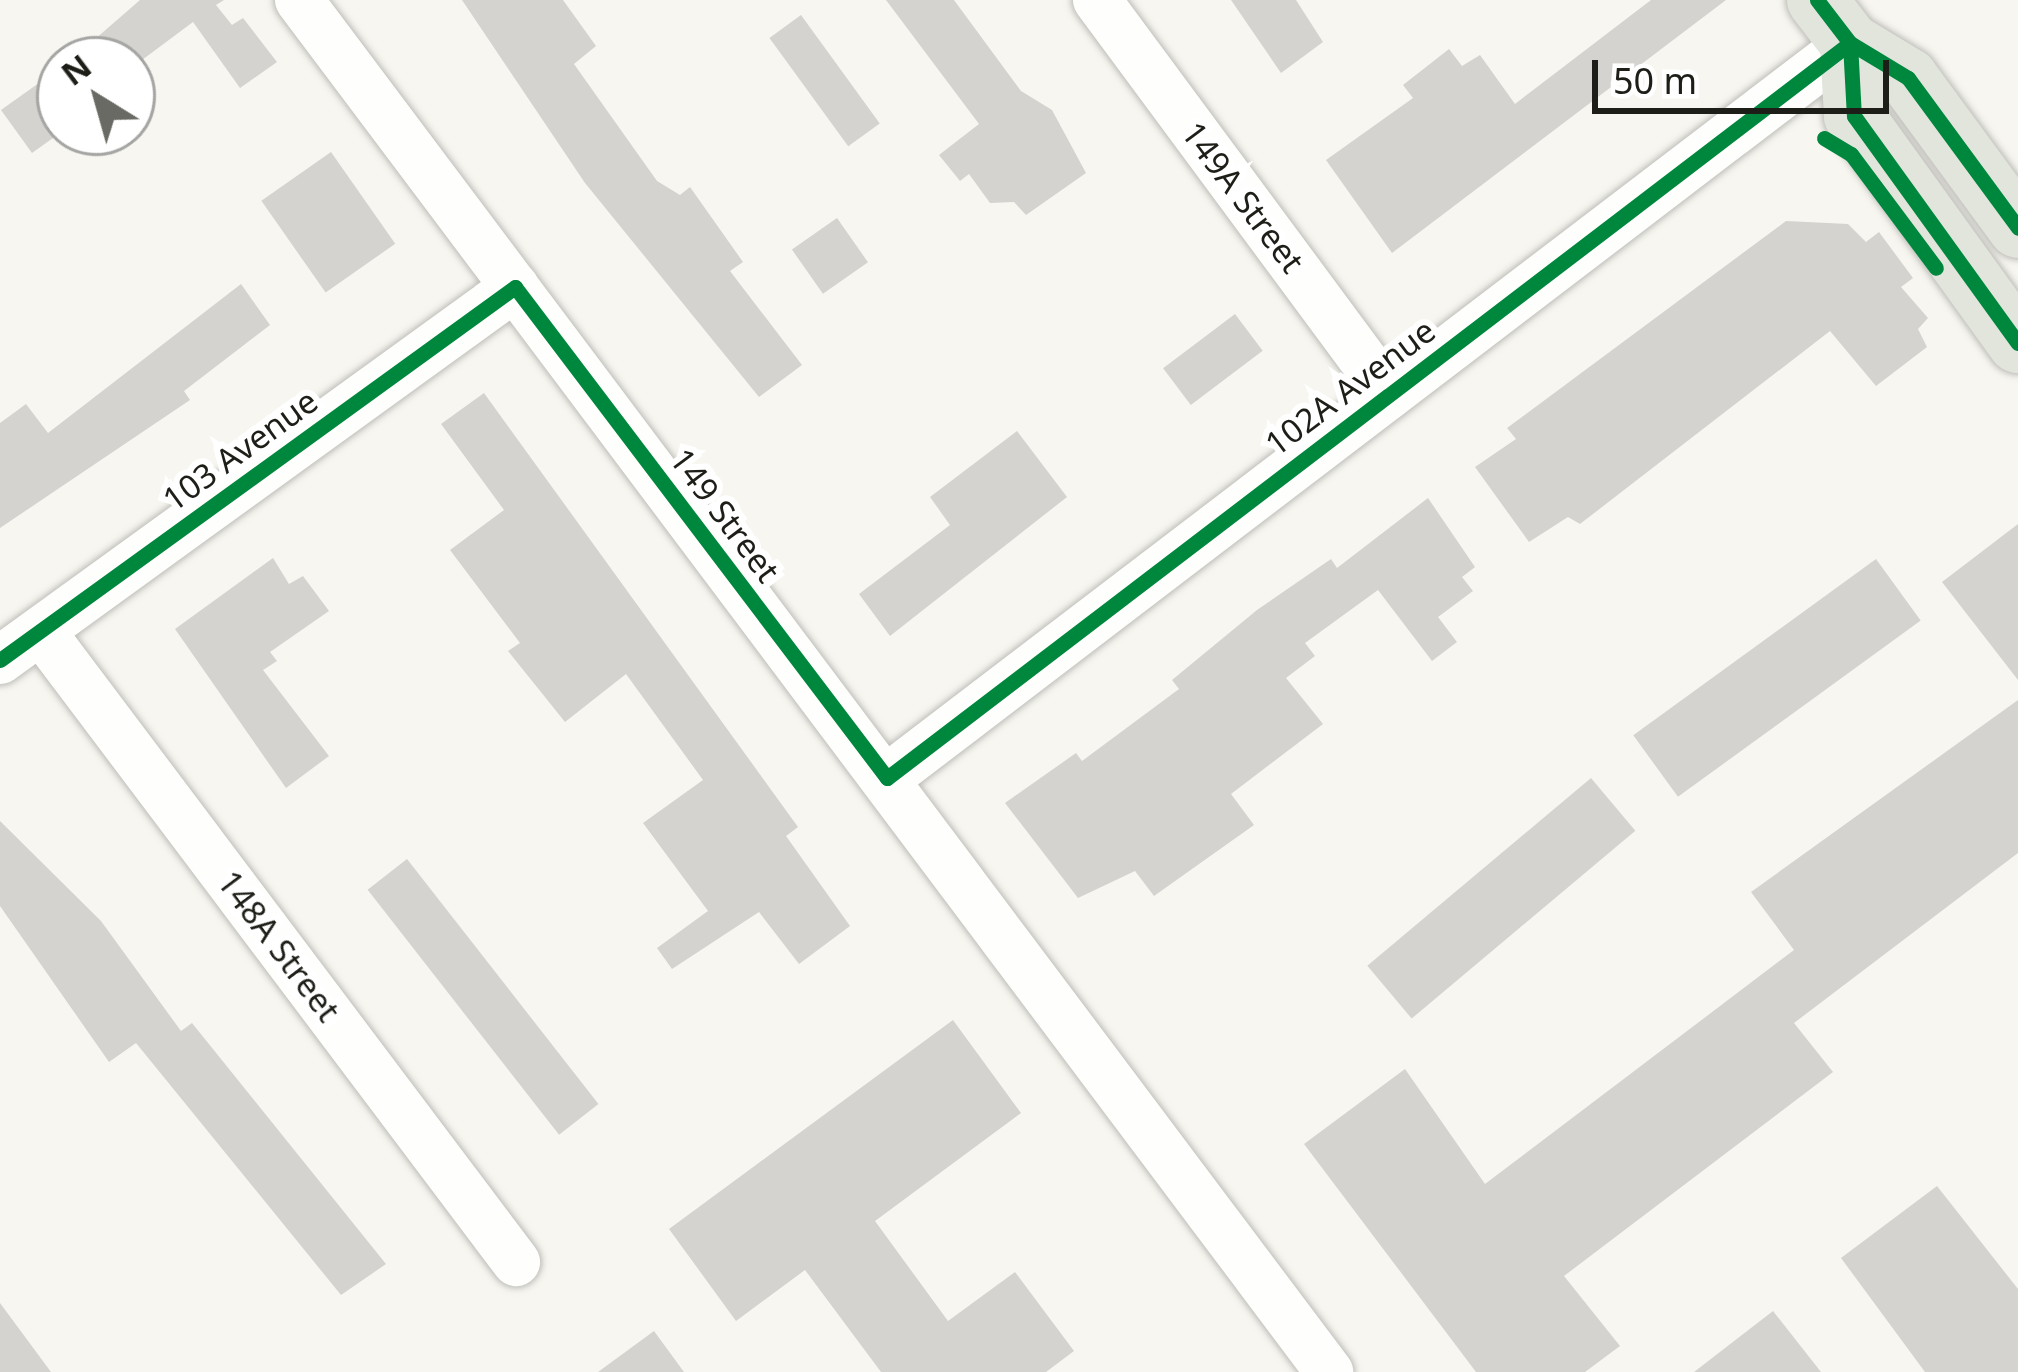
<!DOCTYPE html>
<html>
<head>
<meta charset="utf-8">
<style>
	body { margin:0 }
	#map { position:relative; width:2018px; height:1372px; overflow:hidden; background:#f7f6f0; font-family:"Noto Sans",sans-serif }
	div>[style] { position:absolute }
	.building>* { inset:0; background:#d5d3cf; transform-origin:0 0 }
	.roads { filter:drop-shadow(0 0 3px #bfbeba) drop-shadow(0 0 3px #bfbeba) }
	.minor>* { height:48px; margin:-24px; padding:0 24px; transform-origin:24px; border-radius:24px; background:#fefefd }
	.major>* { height:60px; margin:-30px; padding:0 30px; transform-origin:30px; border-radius:30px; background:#e1e5dc }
	.cycleway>* { height:15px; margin:-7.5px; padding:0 7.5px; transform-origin:7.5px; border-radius:7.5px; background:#00873e }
	span { translate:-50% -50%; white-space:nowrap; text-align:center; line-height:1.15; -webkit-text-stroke:12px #fff; paint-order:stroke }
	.street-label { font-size:33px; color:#1e1e19 }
	.north { position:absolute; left:36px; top:36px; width:120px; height:120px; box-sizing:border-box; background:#fff; border:3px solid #a5a5a3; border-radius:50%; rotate:323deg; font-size:33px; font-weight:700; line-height:48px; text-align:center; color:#1e1e19 }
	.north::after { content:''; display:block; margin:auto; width:42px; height:54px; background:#6a6a64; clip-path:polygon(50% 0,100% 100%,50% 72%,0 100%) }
	.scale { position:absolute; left:1592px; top:60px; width:297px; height:54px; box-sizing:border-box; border:6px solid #1e1e19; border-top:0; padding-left:15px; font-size:36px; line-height:42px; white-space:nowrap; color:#1e1e19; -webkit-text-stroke:9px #fff; paint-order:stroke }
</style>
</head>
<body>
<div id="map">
	<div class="building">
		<i style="clip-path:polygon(140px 0,224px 0,216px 5px,232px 25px,243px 18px,277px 62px,240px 88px,193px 22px,142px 60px,71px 60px)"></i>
		<i style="clip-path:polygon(462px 0,563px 0,596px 46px,574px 64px,657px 181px,680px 195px,690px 187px,743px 262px,730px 271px,802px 365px,759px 397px,585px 183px)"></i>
		<i style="clip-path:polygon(886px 0,954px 0,1021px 91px,1052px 110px,1086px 173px,1026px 215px,1014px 202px,990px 203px,969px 174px,960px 181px,939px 155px,979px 124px)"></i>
		<i style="clip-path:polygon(1231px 0,1296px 0,1323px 42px,1281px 73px)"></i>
		<i style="clip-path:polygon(1651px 0,1726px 0,1392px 253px,1326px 160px,1413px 98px,1403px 85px,1449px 49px,1462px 66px,1480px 55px,1515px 104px)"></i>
		<i style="left:801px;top:15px;width:134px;height:39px;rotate:54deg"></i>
		<i style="clip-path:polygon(60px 68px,60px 133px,32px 153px,1px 110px)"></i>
		<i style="left:331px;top:152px;width:112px;height:85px;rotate:55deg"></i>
		<i style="left:837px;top:218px;width:54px;height:55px;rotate:55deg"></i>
		<i style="clip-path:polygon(1786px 221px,1848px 224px,1866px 242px,1879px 232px,1913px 278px,1901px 287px,1928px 318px,1918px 329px,1927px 347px,1876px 386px,1830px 331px,1580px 524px,1568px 517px,1529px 542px,1475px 467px,1516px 439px,1507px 428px)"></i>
		<i style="clip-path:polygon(241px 284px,270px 325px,184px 391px,190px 400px,0 528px,0 423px,26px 404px,48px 433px)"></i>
		<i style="left:1235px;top:314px;width:46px;height:90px;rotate:53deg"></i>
		<i style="clip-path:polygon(484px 393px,798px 827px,786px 836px,850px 926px,799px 964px,759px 912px,672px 969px,657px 948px,708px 911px,643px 823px,703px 780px,626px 674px,565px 722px,508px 651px,520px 643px,450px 550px,504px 510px,441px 424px)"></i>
		<i style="clip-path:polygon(1017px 431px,1067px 497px,890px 636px,859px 594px,950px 525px,930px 497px)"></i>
		<i style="clip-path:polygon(1428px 498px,1475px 567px,1462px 577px,1473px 591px,1438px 617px,1457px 642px,1432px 661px,1378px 590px,1305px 643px,1315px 656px,1286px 678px,1323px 724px,1231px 794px,1254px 825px,1154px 896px,1135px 871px,1078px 898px,1005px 803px,1076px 753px,1082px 761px,1179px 689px,1172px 680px,1257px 610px,1331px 559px,1337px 568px)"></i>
		<i style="clip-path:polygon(2018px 524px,2018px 680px,1942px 582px)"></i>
		<i style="clip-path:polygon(273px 558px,289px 584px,303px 576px,329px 611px,270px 652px,277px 661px,263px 670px,329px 756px,286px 788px,175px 629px)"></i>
		<i style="left:1876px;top:559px;width:76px;height:300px;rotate:54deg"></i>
		<i style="clip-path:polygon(2018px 700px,2018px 853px,1794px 1023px,1833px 1072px,1564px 1276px,1620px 1346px,1585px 1372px,1476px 1372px,1304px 1144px,1405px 1069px,1485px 1184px,1794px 950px,1751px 892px)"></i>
		<i style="left:1591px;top:778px;width:69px;height:292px;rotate:50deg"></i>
		<i style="clip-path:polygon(0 821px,101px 921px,181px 1031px,192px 1023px,386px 1264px,341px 1295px,136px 1043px,109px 1062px,0 906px)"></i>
		<i style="left:407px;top:859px;width:311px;height:50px;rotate:52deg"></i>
		<i style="clip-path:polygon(953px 1020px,1021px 1113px,875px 1221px,948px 1321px,1015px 1272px,1074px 1351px,1046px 1372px,881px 1372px,805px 1270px,736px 1321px,669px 1229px)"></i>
		<i style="clip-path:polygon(1937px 1186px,2018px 1289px,2018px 1372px,1925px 1372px,1841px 1258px)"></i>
		<i style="clip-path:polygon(0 1303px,51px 1372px,0 1372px)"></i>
		<i style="clip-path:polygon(1773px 1311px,1821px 1372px,1694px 1372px)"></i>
		<i style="clip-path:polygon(654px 1331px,684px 1372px,598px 1372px)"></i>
	</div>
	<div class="roads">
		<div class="minor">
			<i style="left:299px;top:0;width:1716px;rotate:53.1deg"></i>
			<i style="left:1097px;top:0;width:491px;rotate:53.5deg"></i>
			<i style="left:41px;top:631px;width:790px;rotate:53.03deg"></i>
			<i style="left:0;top:660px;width:636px;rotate:-35.91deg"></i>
			<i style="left:887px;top:778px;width:1211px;rotate:-37.35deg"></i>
		</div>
		<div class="major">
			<i style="left:1817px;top:0;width:54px;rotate:52.5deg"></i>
			<i style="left:1850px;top:43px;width:68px;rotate:31.1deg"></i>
			<i style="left:1908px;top:78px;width:186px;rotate:53.7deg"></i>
			<i style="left:1850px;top:43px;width:73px;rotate:86.9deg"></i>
			<i style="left:1854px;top:116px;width:280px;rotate:54.2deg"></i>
		</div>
	</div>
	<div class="cycleway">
		<i style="left:1817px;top:0;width:54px;rotate:52.5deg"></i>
		<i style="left:1850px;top:43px;width:68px;rotate:31.1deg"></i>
		<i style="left:1908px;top:78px;width:186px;rotate:53.7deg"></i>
		<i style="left:1850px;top:43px;width:73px;rotate:86.9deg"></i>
		<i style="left:1854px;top:116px;width:280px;rotate:54.2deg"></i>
		<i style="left:1824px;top:138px;width:31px;rotate:31deg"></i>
		<i style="left:1851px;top:154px;width:142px;rotate:53.3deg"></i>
		<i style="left:0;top:660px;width:636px;rotate:-35.91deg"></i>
		<i style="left:515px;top:287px;width:616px;rotate:52.85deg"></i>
		<i style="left:887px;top:778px;width:1211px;rotate:-37.35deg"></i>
	</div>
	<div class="street-label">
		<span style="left:1243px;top:197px;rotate:53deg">149A Street</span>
		<span style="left:1350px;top:387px;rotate:-37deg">102A Avenue</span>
		<span style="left:240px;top:450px;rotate:-36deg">103 Avenue</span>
		<span style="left:725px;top:515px;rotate:53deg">149 Street</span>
		<span style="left:279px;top:946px;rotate:53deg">148A Street</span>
	</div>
	<div class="north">N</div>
	<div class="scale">50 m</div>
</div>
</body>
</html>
